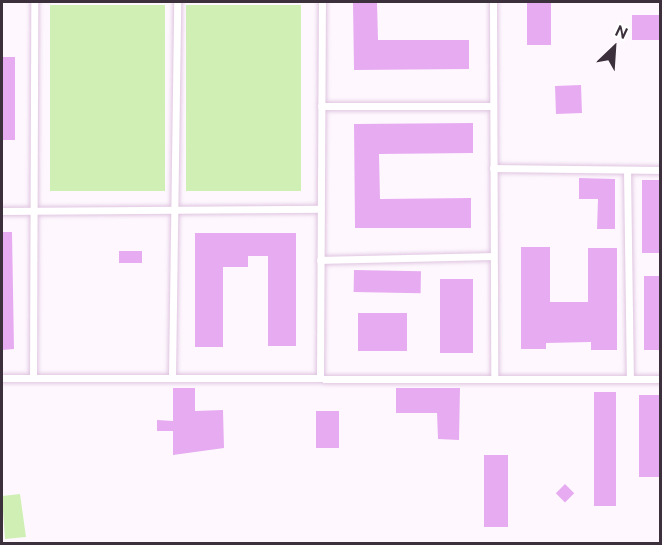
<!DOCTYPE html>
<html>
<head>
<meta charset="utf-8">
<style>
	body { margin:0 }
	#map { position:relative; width:662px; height:545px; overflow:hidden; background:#fef8fe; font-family:Ubuntu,sans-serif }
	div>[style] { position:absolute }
	.green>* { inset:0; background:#d0efb5; transform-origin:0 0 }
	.building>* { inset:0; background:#e7abf1; transform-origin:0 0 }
	.roads { filter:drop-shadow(0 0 2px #dfc4e0) drop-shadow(0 0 2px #dfc4e0) }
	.lane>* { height:7px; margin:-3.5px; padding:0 3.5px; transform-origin:3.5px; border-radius:3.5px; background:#fff }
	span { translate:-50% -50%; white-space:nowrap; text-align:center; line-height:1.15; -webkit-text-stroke:4.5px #fff; paint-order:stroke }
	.frame { position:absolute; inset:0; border:3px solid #3b303c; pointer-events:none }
	.north { position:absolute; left:584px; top:18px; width:60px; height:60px; -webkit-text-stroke:4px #fff; paint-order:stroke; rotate:25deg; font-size:16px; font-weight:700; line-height:24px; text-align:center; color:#3b303c }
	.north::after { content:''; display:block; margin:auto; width:21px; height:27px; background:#3b303c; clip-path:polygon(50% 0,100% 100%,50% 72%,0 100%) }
</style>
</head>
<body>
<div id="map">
	<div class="green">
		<i style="left:50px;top:5px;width:115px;height:186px"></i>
		<i style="left:186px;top:5px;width:115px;height:186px"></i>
		<i style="clip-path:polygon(20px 494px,26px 537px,5px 539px,2px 496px)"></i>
	</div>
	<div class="building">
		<i style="clip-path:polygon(353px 2px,377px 2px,378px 40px,469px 40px,469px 69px,354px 70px)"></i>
		<i style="left:527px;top:2px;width:24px;height:43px"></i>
		<i style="left:632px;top:15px;width:28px;height:25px"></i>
		<i style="left:2px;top:57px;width:13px;height:83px"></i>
		<i style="left:581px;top:85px;width:28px;height:26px;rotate:88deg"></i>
		<i style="clip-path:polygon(473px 123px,473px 153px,379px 154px,380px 199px,471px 198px,471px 228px,355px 228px,354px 124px)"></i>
		<i style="clip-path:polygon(579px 178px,615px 179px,615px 229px,597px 229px,598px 199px,579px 199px)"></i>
		<i style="left:642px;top:180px;width:18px;height:73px"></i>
		<i style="clip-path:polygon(2px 232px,12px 232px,14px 349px,2px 350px)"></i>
		<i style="clip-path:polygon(195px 233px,296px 233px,296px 346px,268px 346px,268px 256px,248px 256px,248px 267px,223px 267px,223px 347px,195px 347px)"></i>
		<i style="clip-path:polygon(521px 247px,550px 247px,550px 302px,588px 302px,588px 248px,617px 248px,617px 350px,591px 350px,591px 342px,546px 343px,546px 349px,521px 349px)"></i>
		<i style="left:119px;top:251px;width:23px;height:12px"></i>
		<i style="left:354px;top:270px;width:67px;height:22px;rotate:1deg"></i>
		<i style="left:660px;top:276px;width:74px;height:16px;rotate:90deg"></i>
		<i style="left:440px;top:279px;width:33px;height:74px"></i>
		<i style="left:358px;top:313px;width:49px;height:38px"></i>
		<i style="clip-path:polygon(173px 388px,195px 388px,195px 411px,223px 410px,224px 448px,173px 455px,173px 431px,157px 431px,157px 420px,173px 421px)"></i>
		<i style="clip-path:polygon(396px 388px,460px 388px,459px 440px,438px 439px,437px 413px,396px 413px)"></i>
		<i style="left:594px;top:392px;width:22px;height:114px"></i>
		<i style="left:639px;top:395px;width:21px;height:82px"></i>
		<i style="left:316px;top:411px;width:23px;height:37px"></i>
		<i style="left:484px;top:455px;width:24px;height:72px"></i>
		<i style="left:565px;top:484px;width:13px;height:13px;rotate:45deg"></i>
	</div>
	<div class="roads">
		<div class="lane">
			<i style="left:493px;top:2px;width:376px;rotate:89.8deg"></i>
			<i style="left:321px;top:106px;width:171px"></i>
			<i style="left:493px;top:168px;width:167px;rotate:0.7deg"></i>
			<i style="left:627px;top:170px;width:209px;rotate:89.2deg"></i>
			<i style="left:2px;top:211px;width:319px;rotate:-0.4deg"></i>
			<i style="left:320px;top:260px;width:172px;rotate:-1.3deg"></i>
			<i style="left:320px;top:376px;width:374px;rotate:-89.7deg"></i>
			<i style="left:172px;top:377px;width:375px;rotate:-89.2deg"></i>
			<i style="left:2px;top:378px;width:658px;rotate:0.09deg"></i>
			<i style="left:33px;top:378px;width:376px;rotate:-89.8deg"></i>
		</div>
	</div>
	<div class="frame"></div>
	<div class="north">N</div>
</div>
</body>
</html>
